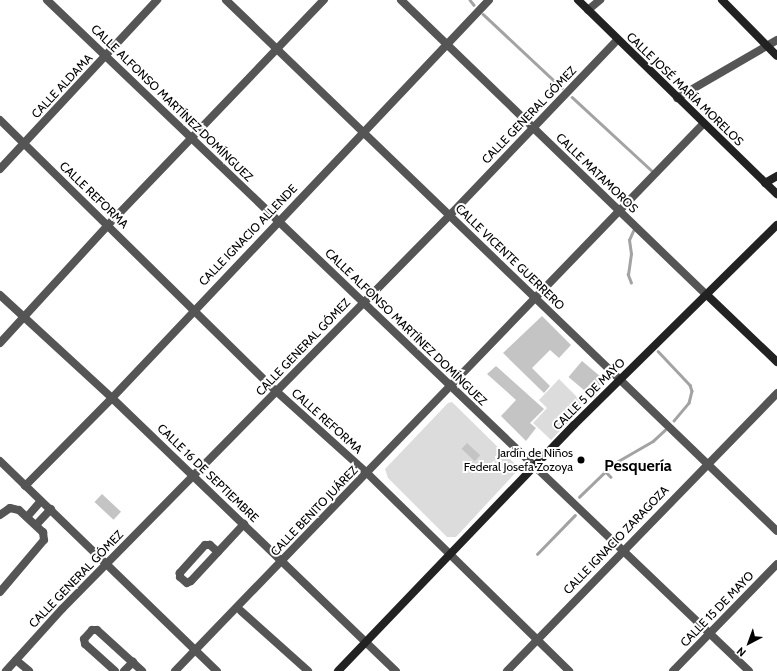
<!DOCTYPE html>
<html>
<head>
<meta charset="utf-8">
<style>
	body { margin:0 }
	#map { position:relative; width:777px; height:671px; overflow:hidden; background:#fff; font-family:Cabin,sans-serif }
	div>[style] { position:absolute }
	.green>* { inset:0; background:#dcdcdc }
	.stream>* { height:2.5px; margin:-1.25px; padding:0 1.25px; transform-origin:1.25px; border-radius:1.25px; background:#a3a3a3 }
	.building>* { inset:0; background:#c4c4c4; transform-origin:0 0 }
	.street>* { height:8px; margin:-4px; padding:0 4px; transform-origin:4px; border-radius:4px; background:#555 }
	.secondary>* { height:8px; margin:-4px; padding:0 4px; transform-origin:4px; border-radius:4px; background:#222 }
	.dots>* { width:11px; height:11px; translate:-50% -50%; box-sizing:border-box; border:2px solid #fff; border-radius:50% }
	span { translate:-50% -50%; white-space:nowrap; text-align:center; line-height:1.15; -webkit-text-stroke:4px #fff; paint-order:stroke }
	.street-label { font-size:12px; color:#000 }
	.poi-label { font-size:12px; color:#000 }
	.right { translate:-100% -50%; text-align:right }
	.district-label { font-size:16px; color:#000; font-weight:700 }
	.north { position:absolute; left:729px; top:623px; width:40px; height:40px; -webkit-text-stroke:3px #fff; paint-order:stroke; rotate:221deg; font-size:11px; font-weight:700; line-height:16px; text-align:center; color:#000 }
	.north::after { content:''; display:block; margin:auto; width:14px; height:18px; background:#000; clip-path:polygon(50% 0,100% 100%,50% 72%,0 100%) }
</style>
</head>
<body>
<div id="map">
	<div class="green">
		<i style="clip-path:polygon(559px 379px,585px 405px,551px 440px,533px 423px,547px 408px,539px 400px)"></i>
		<i style="clip-path:polygon(452px 402px,515px 464px,518px 470px,456px 537px,447px 537px,388px 478px,385px 469px,448px 403px)"></i>
	</div>
	<div class="stream">
		<i style="left:470px;top:0;width:6px;rotate:51deg"></i>
		<i style="left:483px;top:14px;width:108px;rotate:43.1deg"></i>
		<i style="left:572px;top:97px;width:108px;rotate:42.7deg"></i>
		<i style="left:631px;top:283px;width:9px;rotate:-111deg"></i>
		<i style="left:628px;top:275px;width:21px;rotate:-82deg"></i>
		<i style="left:631px;top:254px;width:14px;rotate:-98deg"></i>
		<i style="left:629px;top:240px;width:10px;rotate:-66deg"></i>
		<i style="left:658px;top:351px;width:47px;rotate:46.7deg"></i>
		<i style="left:690px;top:385px;width:6px;rotate:72deg"></i>
		<i style="left:692px;top:391px;width:12px;rotate:104deg"></i>
		<i style="left:689px;top:403px;width:23px;rotate:130deg"></i>
		<i style="left:605px;top:471px;width:8px;rotate:45deg"></i>
		<i style="left:579px;top:497px;width:47px;rotate:-44.1deg"></i>
		<i style="left:613px;top:464px;width:46px;rotate:-29.9deg"></i>
		<i style="left:653px;top:441px;width:16px;rotate:-43deg"></i>
		<i style="left:537px;top:554px;width:54px;rotate:-45.7deg"></i>
	</div>
	<div class="building">
		<i style="clip-path:polygon(542px 316px,571px 345px,559px 358px,550px 350px,532px 368px,550px 386px,544px 393px,503px 353px)"></i>
		<i style="left:582px;top:361px;width:33px;height:21px;rotate:40deg"></i>
		<i style="clip-path:polygon(496px 366px,544px 409px,530px 423px,536px 428px,526px 441px,501px 416px,516px 400px,487px 374px)"></i>
		<i style="left:467px;top:443px;width:18px;height:8px;rotate:43deg"></i>
		<i style="left:102px;top:494px;width:26px;height:11px;rotate:43deg"></i>
	</div>
	<div class="street">
		<i style="left:47px;top:0;width:971px;rotate:43.71deg"></i>
		<i style="left:226px;top:0;width:765px;rotate:43.94deg"></i>
		<i style="left:401px;top:0;width:425px;rotate:44deg"></i>
		<i style="left:588px;top:10px;width:16px;rotate:-40deg"></i>
		<i style="left:677px;top:98px;width:116px;rotate:-30.1deg"></i>
		<i style="left:0;top:120px;width:387px;rotate:44.5deg"></i>
		<i style="left:276px;top:391px;width:122px;rotate:42deg"></i>
		<i style="left:367px;top:473px;width:283px;rotate:44.4deg"></i>
		<i style="left:0;top:169px;width:231px;rotate:-47.1deg"></i>
		<i style="left:0;top:295px;width:152px;rotate:42.6deg"></i>
		<i style="left:112px;top:398px;width:394px;rotate:43.9deg"></i>
		<i style="left:0;top:343px;width:160px;rotate:-47.5deg"></i>
		<i style="left:108px;top:225px;width:312px;rotate:-46.2deg"></i>
		<i style="left:0;top:461px;width:302px;rotate:44.1deg"></i>
		<i style="left:25px;top:486px;width:124px;rotate:-45.3deg"></i>
		<i style="left:112px;top:398px;width:548px;rotate:-46.55deg"></i>
		<i style="left:0;top:515px;width:12px;rotate:-35deg"></i>
		<i style="left:10px;top:508px;width:9px;rotate:13deg"></i>
		<i style="left:19px;top:510px;width:33px;rotate:43deg"></i>
		<i style="left:43px;top:532px;width:8px;rotate:83deg"></i>
		<i style="left:44px;top:540px;width:68px;rotate:130.2deg"></i>
		<i style="left:27px;top:517px;width:21px;rotate:-49deg"></i>
		<i style="left:36px;top:525px;width:22px;rotate:-47deg"></i>
		<i style="left:218px;top:552px;width:11px;rotate:-139deg"></i>
		<i style="left:210px;top:545px;width:5px;rotate:180deg"></i>
		<i style="left:205px;top:545px;width:38px;rotate:132deg"></i>
		<i style="left:180px;top:573px;width:4px;rotate:90deg"></i>
		<i style="left:180px;top:577px;width:9px;rotate:41deg"></i>
		<i style="left:187px;top:583px;width:4px;rotate:-27deg"></i>
		<i style="left:191px;top:581px;width:78px;rotate:-47.1deg"></i>
		<i style="left:241px;top:611px;width:90px;rotate:41.8deg"></i>
		<i style="left:16px;top:660px;width:17px;rotate:40deg"></i>
		<i style="left:6px;top:671px;width:84px;rotate:-47.9deg"></i>
		<i style="left:62px;top:609px;width:553px;rotate:-45.44deg"></i>
		<i style="left:450px;top:215px;width:242px;rotate:-46.3deg"></i>
		<i style="left:115px;top:671px;width:40px;rotate:-138deg"></i>
		<i style="left:85px;top:644px;width:5px;rotate:-101deg"></i>
		<i style="left:84px;top:639px;width:12px;rotate:-48deg"></i>
		<i style="left:92px;top:630px;width:5px"></i>
		<i style="left:97px;top:630px;width:61px;rotate:42.3deg"></i>
		<i style="left:124px;top:671px;width:13px;rotate:-45deg"></i>
		<i style="left:175px;top:671px;width:760px;rotate:-46.01deg"></i>
		<i style="left:507px;top:671px;width:388px;rotate:-45.8deg"></i>
		<i style="left:673px;top:671px;width:149px;rotate:-45.8deg"></i>
	</div>
	<div class="secondary">
		<i style="left:578px;top:0;width:278px;rotate:44.3deg"></i>
		<i style="left:722px;top:0;width:78px;rotate:45.5deg"></i>
		<i style="left:765px;top:183px;width:14px;rotate:-30deg"></i>
		<i style="left:707px;top:295px;width:97px;rotate:43.7deg"></i>
		<i style="left:338px;top:671px;width:341px;rotate:-46.2deg"></i>
		<i style="left:574px;top:425px;width:285px;rotate:-44.6deg"></i>
	</div>
	<div class="dots">
		<i style="left:581px;top:460px;background:#000"></i>
	</div>
	<div class="street-label">
		<span style="left:62px;top:86px;rotate:-47deg">CALLE ALDAMA</span>
		<span style="left:685px;top:89px;rotate:44deg">CALLE JOSÉ MARÍA MORELOS</span>
		<span style="left:172px;top:103px;rotate:44deg">CALLE ALFONSO MARTÍNEZ DOMÍNGUEZ</span>
		<span style="left:529px;top:115px;rotate:-46deg">CALLE GENERAL GÓMEZ</span>
		<span style="left:597px;top:173px;rotate:44deg">CALLE MATAMOROS</span>
		<span style="left:94px;top:195px;rotate:44deg">CALLE REFORMA</span>
		<span style="left:248px;top:235px;rotate:-46deg">CALLE IGNACIO ALLENDE</span>
		<span style="left:510px;top:257px;rotate:44deg">CALLE VICENTE GUERRERO</span>
		<span style="left:406px;top:327px;rotate:44deg">CALLE ALFONSO MARTÍNEZ DOMÍNGUEZ</span>
		<span style="left:303px;top:347px;rotate:-46deg">CALLE GENERAL GÓMEZ</span>
		<span style="left:589px;top:394px;rotate:-45deg">CALLE 5 DE MAYO</span>
		<span style="left:327px;top:421px;rotate:42deg">CALLE REFORMA</span>
		<span style="left:208px;top:473px;rotate:44deg">CALLE 16 DE SEPTIEMBRE</span>
		<span style="left:314px;top:511px;rotate:-46deg">CALLE BENITO JUÁREZ</span>
		<span style="left:616px;top:540px;rotate:-46deg">CALLE IGNACIO ZARAGOZA</span>
		<span style="left:76px;top:579px;rotate:-46deg">CALLE GENERAL GÓMEZ</span>
		<span style="left:717px;top:609px;rotate:-46deg">CALLE 15 DE MAYO</span>
	</div>
	<div class="poi-label">
		<span class="right" style="left:573px;top:460px">Jardín de Niños<br>Federal Josefa Zozoya</span>
	</div>
	<div class="district-label">
		<span style="left:638px;top:466px">Pesquería</span>
	</div>
	<div class="north">N</div>
</div>
</body>
</html>
